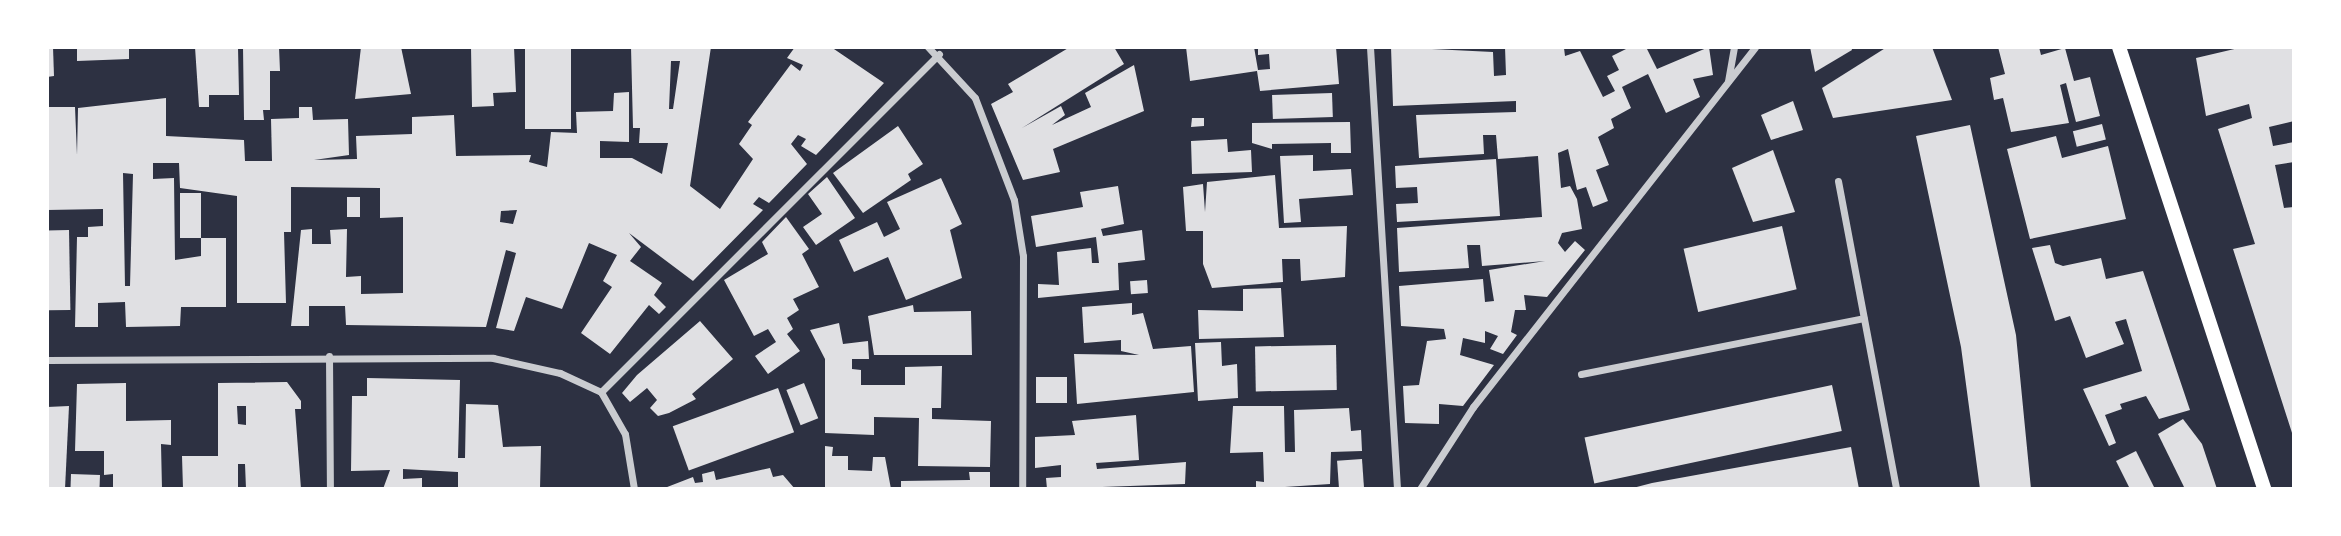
<!DOCTYPE html>
<html>
<head>
<meta charset="utf-8">
<style>
	body { margin:0 }
	#map { position:relative; width:2341px; height:536px; overflow:hidden; background:#2d3142; font-family:Inter,sans-serif }
	div>[style] { position:absolute }
	.building>* { inset:0; background:#e0e0e3; transform-origin:0 0 }
	.minor>* { height:7px; margin:-3.5px; padding:0 3.5px; transform-origin:3.5px; border-radius:3.5px; background:#caccd0 }
	.secondary>* { height:14px; margin:-7px; padding:0 7px; transform-origin:7px; border-radius:7px; background:#fff }
	span { translate:-50% -50%; white-space:nowrap; text-align:center; line-height:1.15; -webkit-text-stroke:5px #fff; paint-order:stroke }
	.frame { position:absolute; inset:0; border:49px solid #fff; pointer-events:none }
</style>
</head>
<body>
<div id="map">
	<div class="building">
		<i style="clip-path:polygon(47px 47px,53px 47px,54px 76px,47px 77px)"></i>
		<i style="clip-path:polygon(77px 47px,129px 47px,129px 59px,77px 61px)"></i>
		<i style="clip-path:polygon(195px 47px,238px 47px,239px 95px,209px 95px,209px 107px,199px 107px)"></i>
		<i style="clip-path:polygon(243px 47px,279px 47px,280px 71px,270px 71px,270px 110px,263px 110px,264px 120px,244px 120px)"></i>
		<i style="clip-path:polygon(361px 47px,401px 47px,411px 94px,355px 99px)"></i>
		<i style="clip-path:polygon(471px 47px,514px 47px,516px 92px,493px 93px,494px 106px,472px 107px)"></i>
		<i style="left:525px;top:47px;width:46px;height:82px"></i>
		<i style="clip-path:polygon(evenodd,631px 47px,711px 47px,690px 186px,720px 209px,753px 159px,739px 144px,752px 125px,748px 122px,791px 64px,800px 71px,803px 65px,787px 58px,795px 47px,831px 47px,884px 83px,816px 155px,801px 146px,806px 139px,798px 135px,791px 144px,807px 164px,769px 203px,759px 197px,753px 204px,763px 210px,693px 281px,629px 233px,641px 247px,630px 261px,662px 283px,654px 295px,666px 307px,659px 314px,649px 305px,610px 354px,581px 333px,612px 287px,603px 281px,617px 255px,589px 243px,562px 309px,526px 297px,514px 331px,496px 328px,516px 253px,506px 250px,486px 327px,346px 325px,345px 306px,309px 306px,309px 326px,291px 326px,301px 230px,312px 229px,312px 244px,331px 244px,330px 230px,347px 229px,346px 277px,361px 276px,361px 294px,403px 293px,403px 217px,380px 218px,380px 188px,291px 187px,291px 161px,291px 232px,284px 232px,286px 303px,237px 303px,237px 196px,180px 188px,179px 163px,153px 163px,153px 179px,174px 178px,175px 260px,201px 256px,201px 238px,226px 238px,226px 307px,181px 307px,180px 326px,126px 327px,125px 302px,98px 303px,98px 327px,75px 327px,77px 237px,88px 237px,88px 227px,103px 226px,103px 209px,47px 210px,47px 107px,75px 107px,77px 155px,78px 108px,166px 98px,166px 136px,244px 140px,245px 161px,272px 161px,271px 119px,299px 118px,299px 107px,312px 107px,313px 120px,348px 119px,349px 155px,314px 160px,357px 159px,356px 136px,412px 134px,412px 117px,454px 115px,456px 156px,531px 155px,529px 162px,547px 167px,551px 132px,577px 133px,576px 112px,613px 111px,614px 93px,629px 92px,629px 142px,600px 141px,600px 158px,632px 158px,662px 174px,668px 143px,639px 143px,640px 128px,633px 128px,631px 47px,671px 61px,680px 61px,673px 109px,669px 109px,671px 61px,631px 47px,123px 173px,133px 174px,130px 286px,125px 286px,123px 173px,631px 47px,517px 210px,513px 224px,500px 222px,501px 211px,517px 210px)"></i>
		<i style="clip-path:polygon(1070px 47px,1114px 47px,1124px 64px,1022px 128px,1061px 106px,1065px 115px,1052px 125px,1091px 107px,1085px 93px,1134px 65px,1144px 111px,1053px 149px,1060px 172px,1023px 180px,991px 104px,1013px 92px,1008px 84px)"></i>
		<i style="clip-path:polygon(1186px 47px,1254px 47px,1258px 70px,1270px 69px,1269px 54px,1258px 55px,1258px 47px,1336px 47px,1339px 84px,1260px 91px,1257px 71px,1190px 81px)"></i>
		<i style="clip-path:polygon(1391px 47px,1493px 52px,1494px 76px,1506px 75px,1505px 47px,1564px 48px,1565px 56px,1580px 51px,1603px 97px,1615px 91px,1607px 76px,1619px 70px,1612px 56px,1630px 47px,1646px 47px,1657px 69px,1709px 47px,1713px 75px,1693px 79px,1700px 97px,1666px 113px,1648px 74px,1622px 87px,1631px 108px,1611px 119px,1614px 128px,1598px 137px,1609px 165px,1596px 170px,1608px 201px,1593px 207px,1586px 187px,1577px 190px,1568px 149px,1558px 153px,1561px 188px,1570px 186px,1577px 199px,1582px 229px,1562px 233px,1558px 243px,1565px 252px,1575px 241px,1585px 250px,1547px 297px,1524px 295px,1526px 310px,1515px 310px,1511px 332px,1517px 335px,1503px 354px,1490px 349px,1498px 336px,1485px 331px,1485px 343px,1463px 338px,1460px 355px,1494px 365px,1463px 406px,1439px 404px,1439px 424px,1405px 423px,1403px 386px,1419px 385px,1427px 341px,1446px 339px,1444px 329px,1401px 326px,1399px 286px,1483px 279px,1485px 302px,1494px 301px,1489px 270px,1545px 261px,1482px 266px,1480px 245px,1467px 245px,1469px 268px,1399px 272px,1397px 228px,1542px 217px,1538px 156px,1498px 159px,1496px 135px,1483px 135px,1484px 154px,1419px 158px,1416px 115px,1516px 112px,1516px 101px,1393px 106px)"></i>
		<i style="clip-path:polygon(1810px 47px,1851px 47px,1852px 50px,1815px 72px)"></i>
		<i style="clip-path:polygon(1887px 47px,1932px 47px,1952px 100px,1833px 118px,1822px 88px)"></i>
		<i style="clip-path:polygon(1998px 47px,2039px 47px,2041px 55px,2065px 48px,2074px 81px,2090px 77px,2100px 116px,2076px 122px,2066px 83px,2060px 85px,2069px 123px,2011px 132px,2003px 98px,1994px 100px,1990px 78px,2005px 74px)"></i>
		<i style="clip-path:polygon(2243px 47px,2294px 47px,2294px 121px,2269px 127px,2273px 146px,2294px 142px,2294px 162px,2275px 165px,2284px 208px,2294px 207px,2293px 436px,2233px 249px,2255px 244px,2218px 129px,2252px 118px,2249px 104px,2206px 116px,2196px 58px)"></i>
		<i style="left:1332px;top:93px;width:24px;height:60px;rotate:88deg"></i>
		<i style="clip-path:polygon(1793px 101px,1803px 130px,1771px 140px,1761px 115px)"></i>
		<i style="clip-path:polygon(1192px 118px,1204px 118px,1204px 126px,1191px 127px)"></i>
		<i style="clip-path:polygon(1350px 122px,1351px 153px,1331px 153px,1331px 143px,1272px 144px,1272px 149px,1252px 143px,1252px 123px)"></i>
		<i style="left:2102px;top:124px;width:16px;height:30px;rotate:76deg"></i>
		<i style="clip-path:polygon(1970px 125px,2016px 335px,2031px 489px,1980px 489px,1961px 347px,1916px 136px)"></i>
		<i style="clip-path:polygon(898px 126px,923px 164px,908px 174px,911px 180px,863px 213px,833px 173px)"></i>
		<i style="clip-path:polygon(2056px 136px,2062px 158px,2108px 146px,2126px 219px,2030px 239px,2007px 149px)"></i>
		<i style="clip-path:polygon(1227px 139px,1228px 152px,1251px 150px,1252px 172px,1192px 174px,1191px 141px)"></i>
		<i style="clip-path:polygon(1773px 150px,1795px 212px,1753px 222px,1732px 168px)"></i>
		<i style="clip-path:polygon(1313px 155px,1313px 171px,1351px 169px,1353px 195px,1299px 199px,1301px 222px,1284px 223px,1280px 156px)"></i>
		<i style="clip-path:polygon(1496px 159px,1500px 216px,1397px 222px,1396px 204px,1418px 203px,1417px 187px,1396px 188px,1395px 166px)"></i>
		<i style="clip-path:polygon(1275px 175px,1279px 228px,1347px 226px,1345px 277px,1301px 281px,1300px 259px,1282px 259px,1283px 282px,1212px 288px,1203px 264px,1203px 231px,1186px 231px,1183px 187px,1203px 184px,1205px 212px,1207px 182px)"></i>
		<i style="clip-path:polygon(827px 177px,855px 218px,816px 245px,803px 227px,822px 214px,808px 194px)"></i>
		<i style="clip-path:polygon(941px 178px,962px 224px,950px 230px,962px 278px,906px 300px,888px 257px,854px 272px,839px 240px,877px 222px,884px 237px,900px 229px,887px 202px)"></i>
		<i style="clip-path:polygon(1118px 186px,1124px 224px,1101px 229px,1103px 236px,1142px 230px,1145px 260px,1118px 263px,1119px 290px,1038px 298px,1038px 284px,1059px 285px,1057px 252px,1091px 248px,1092px 263px,1099px 263px,1096px 237px,1036px 247px,1031px 216px,1083px 207px,1080px 192px)"></i>
		<i style="left:180px;top:193px;width:21px;height:45px"></i>
		<i style="left:347px;top:197px;width:13px;height:20px"></i>
		<i style="clip-path:polygon(786px 217px,809px 249px,802px 254px,819px 287px,793px 299px,799px 310px,787px 318px,793px 329px,787px 334px,800px 351px,768px 374px,755px 356px,776px 342px,768px 329px,754px 336px,724px 280px,768px 254px,762px 242px)"></i>
		<i style="left:1782px;top:226px;width:65px;height:101px;rotate:77deg"></i>
		<i style="left:69px;top:230px;width:80px;height:22px;rotate:89deg"></i>
		<i style="clip-path:polygon(2050px 245px,2055px 263px,2063px 266px,2101px 258px,2106px 279px,2143px 271px,2190px 410px,2159px 419px,2146px 396px,2120px 404px,2122px 409px,2105px 415px,2116px 443px,2109px 446px,2083px 389px,2142px 371px,2126px 319px,2115px 322px,2124px 344px,2086px 358px,2070px 316px,2055px 321px,2032px 248px)"></i>
		<i style="left:1147px;top:280px;width:13px;height:17px;rotate:86deg"></i>
		<i style="clip-path:polygon(1281px 288px,1284px 337px,1199px 339px,1198px 310px,1243px 311px,1243px 289px)"></i>
		<i style="clip-path:polygon(1132px 303px,1132px 315px,1143px 313px,1153px 349px,1191px 346px,1194px 392px,1077px 404px,1074px 354px,1139px 355px,1121px 351px,1121px 340px,1084px 343px,1082px 307px)"></i>
		<i style="clip-path:polygon(913px 305px,914px 312px,971px 311px,972px 355px,874px 355px,868px 316px)"></i>
		<i style="clip-path:polygon(700px 321px,733px 359px,692px 394px,696px 399px,669px 413px,658px 416px,650px 408px,657px 400px,647px 388px,630px 402px,622px 393px,637px 375px)"></i>
		<i style="clip-path:polygon(839px 323px,843px 344px,868px 341px,869px 359px,852px 359px,852px 369px,861px 370px,861px 385px,905px 385px,905px 367px,942px 366px,941px 408px,932px 408px,932px 419px,991px 421px,990px 467px,918px 466px,919px 418px,874px 417px,874px 435px,825px 433px,825px 359px,810px 330px)"></i>
		<i style="clip-path:polygon(1221px 342px,1222px 366px,1237px 364px,1238px 398px,1198px 401px,1195px 343px)"></i>
		<i style="left:1336px;top:345px;width:45px;height:81px;rotate:89deg"></i>
		<i style="left:1067px;top:377px;width:26px;height:31px;rotate:90deg"></i>
		<i style="clip-path:polygon(367px 378px,460px 380px,458px 458px,465px 458px,466px 404px,498px 405px,503px 447px,541px 446px,540px 489px,458px 489px,458px 472px,403px 469px,403px 479px,422px 478px,422px 489px,383px 489px,390px 470px,351px 471px,352px 396px,367px 396px)"></i>
		<i style="clip-path:polygon(evenodd,287px 382px,301px 401px,301px 409px,295px 409px,301px 489px,246px 489px,245px 464px,238px 464px,238px 489px,183px 489px,182px 456px,218px 456px,218px 383px,287px 382px,237px 406px,246px 406px,246px 425px,238px 424px,237px 406px)"></i>
		<i style="clip-path:polygon(126px 383px,126px 421px,171px 420px,171px 445px,161px 444px,162px 489px,113px 489px,113px 474px,104px 475px,104px 451px,75px 451px,77px 384px)"></i>
		<i style="left:804px;top:383px;width:38px;height:19px;rotate:68deg"></i>
		<i style="left:1832px;top:385px;width:47px;height:253px;rotate:78deg"></i>
		<i style="left:778px;top:388px;width:47px;height:112px;rotate:70deg"></i>
		<i style="clip-path:polygon(69px 406px,65px 489px,47px 489px,47px 407px)"></i>
		<i style="clip-path:polygon(1233px 406px,1284px 406px,1285px 452px,1295px 452px,1294px 410px,1349px 408px,1351px 431px,1361px 430px,1362px 451px,1331px 452px,1330px 484px,1256px 489px,1256px 481px,1264px 482px,1263px 452px,1230px 453px)"></i>
		<i style="clip-path:polygon(1136px 415px,1139px 460px,1096px 463px,1097px 469px,1186px 462px,1185px 484px,1047px 489px,1046px 478px,1061px 477px,1061px 465px,1035px 468px,1035px 437px,1075px 435px,1072px 421px)"></i>
		<i style="clip-path:polygon(2183px 419px,2202px 444px,2217px 489px,2185px 489px,2158px 434px)"></i>
		<i style="clip-path:polygon(825px 446px,833px 447px,832px 456px,848px 456px,848px 470px,872px 471px,873px 457px,885px 457px,891px 489px,825px 489px)"></i>
		<i style="clip-path:polygon(1851px 447px,1859px 489px,1629px 489px,1652px 483px)"></i>
		<i style="clip-path:polygon(2136px 451px,2155px 489px,2130px 489px,2116px 461px)"></i>
		<i style="left:1362px;top:459px;width:30px;height:25px;rotate:86deg"></i>
		<i style="clip-path:polygon(770px 468px,773px 477px,783px 475px,795px 489px,662px 489px,693px 477px,695px 483px,703px 482px,702px 474px,714px 471px,716px 480px)"></i>
		<i style="clip-path:polygon(969px 472px,990px 472px,990px 489px,901px 489px,901px 481px,970px 480px)"></i>
		<i style="left:71px;top:474px;width:29px;height:15px;rotate:2deg"></i>
	</div>
	<div class="minor">
		<i style="left:928px;top:47px;width:69px;rotate:47.3deg"></i>
		<i style="left:975px;top:98px;width:109px;rotate:69.1deg"></i>
		<i style="left:1014px;top:200px;width:57px;rotate:80.9deg"></i>
		<i style="left:1023px;top:256px;width:233px;rotate:90.2deg"></i>
		<i style="left:1370px;top:47px;width:443px;rotate:86.5deg"></i>
		<i style="left:1728px;top:81px;width:35px;rotate:-80deg"></i>
		<i style="left:1838px;top:181px;width:313px;rotate:79.3deg"></i>
		<i style="left:329px;top:356px;width:133px;rotate:89.6deg"></i>
		<i style="left:47px;top:360px;width:446px;rotate:-0.3deg"></i>
		<i style="left:493px;top:358px;width:69px;rotate:12.6deg"></i>
		<i style="left:560px;top:373px;width:45px;rotate:24.9deg"></i>
		<i style="left:601px;top:392px;width:48px;rotate:60.3deg"></i>
		<i style="left:625px;top:434px;width:56px;rotate:80.7deg"></i>
		<i style="left:1581px;top:374px;width:288px;rotate:-11.2deg"></i>
		<i style="left:601px;top:392px;width:478px;rotate:-45deg"></i>
		<i style="left:1420px;top:489px;width:98px;rotate:-57.1deg"></i>
		<i style="left:1473px;top:407px;width:457px;rotate:-51.9deg"></i>
	</div>
	<div class="secondary">
		<i style="left:2119px;top:47px;width:465px;rotate:71.8deg"></i>
	</div>
	<div class="frame"></div>
</div>
</body>
</html>
